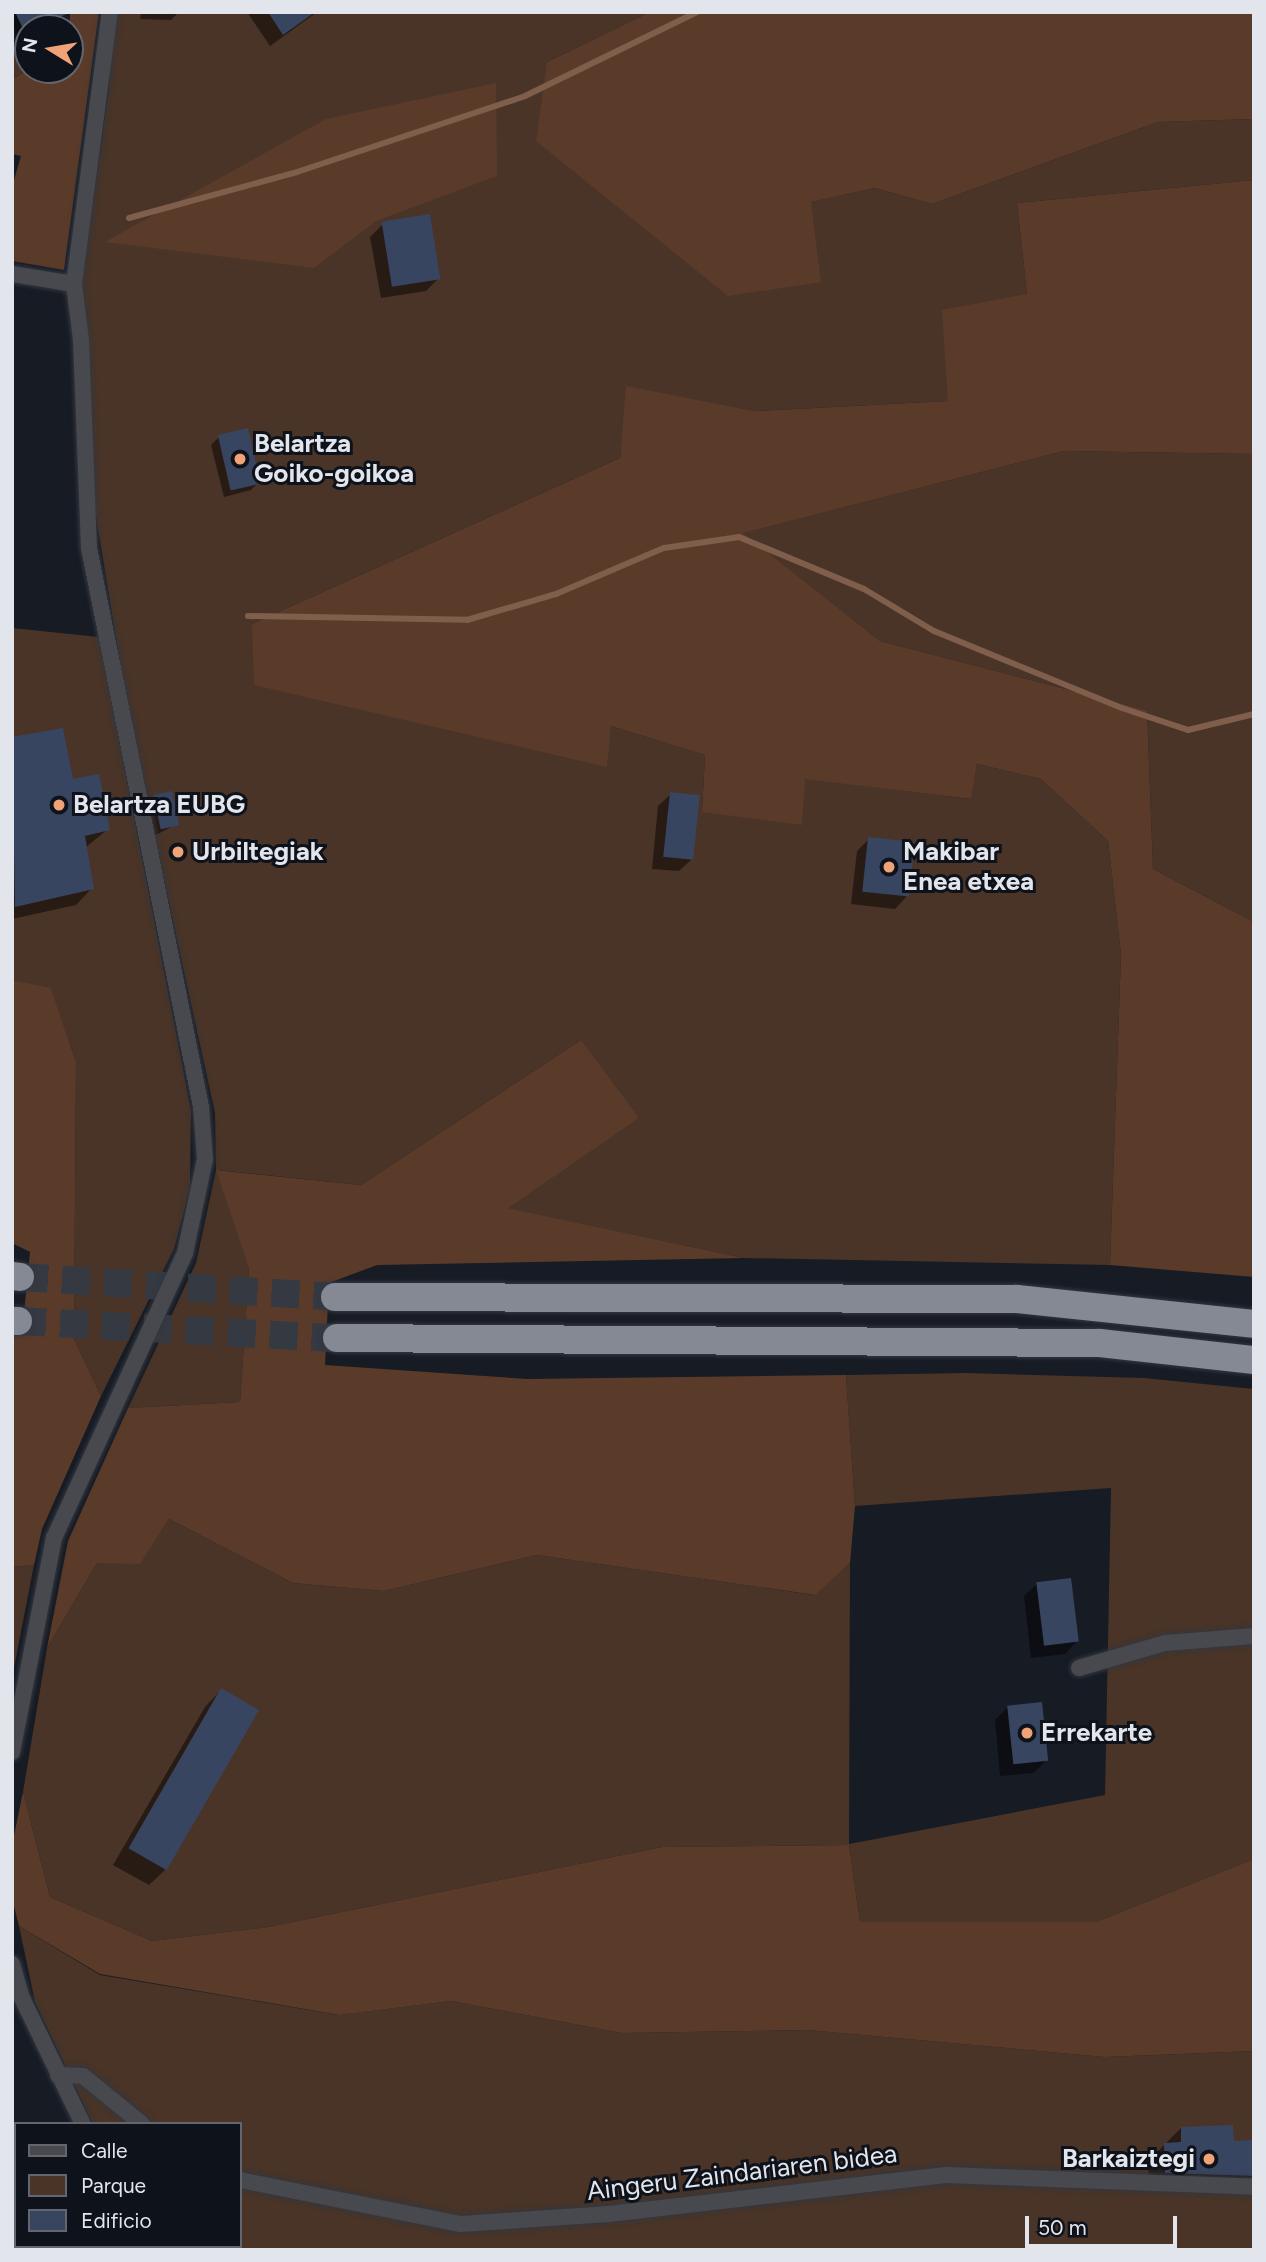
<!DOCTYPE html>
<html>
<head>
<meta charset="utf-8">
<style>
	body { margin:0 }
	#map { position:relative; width:1266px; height:2262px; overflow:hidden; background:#171b24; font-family:Figtree,sans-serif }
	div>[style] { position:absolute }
	.green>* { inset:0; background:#493427 }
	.forest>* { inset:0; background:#5a3b2a }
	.shadow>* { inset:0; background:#0007 }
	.stream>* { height:6px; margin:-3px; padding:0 3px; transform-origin:3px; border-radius:3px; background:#7f5e4c }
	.building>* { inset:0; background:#384561; transform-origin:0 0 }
	.highway-tunnel>* { height:28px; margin-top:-14px; transform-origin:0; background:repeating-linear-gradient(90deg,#353942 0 28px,transparent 0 42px) }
	.roads { filter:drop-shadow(0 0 2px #333740) drop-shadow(0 0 2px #333740) }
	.street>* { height:16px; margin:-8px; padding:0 8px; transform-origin:8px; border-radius:8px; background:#47494e }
	.highway>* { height:28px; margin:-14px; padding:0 14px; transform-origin:14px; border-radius:14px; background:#848994 }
	.dots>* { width:19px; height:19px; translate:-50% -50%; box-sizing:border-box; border:4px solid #0e121a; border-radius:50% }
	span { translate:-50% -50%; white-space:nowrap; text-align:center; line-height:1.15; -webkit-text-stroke:6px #0e121a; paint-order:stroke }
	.poi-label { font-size:26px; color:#e2e5ec; font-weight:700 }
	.left { translate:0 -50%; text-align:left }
	.right { translate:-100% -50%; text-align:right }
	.street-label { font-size:26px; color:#e2e5ec }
	.frame { position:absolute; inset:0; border:14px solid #e2e5ec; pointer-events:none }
	.legend { position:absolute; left:14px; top:2122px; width:228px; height:126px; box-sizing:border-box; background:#0e121a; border:2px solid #63666e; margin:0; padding:9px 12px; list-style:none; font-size:21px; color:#e2e5ec }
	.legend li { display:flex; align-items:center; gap:14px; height:35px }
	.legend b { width:35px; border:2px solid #63666e }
	.north { position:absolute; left:14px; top:14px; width:70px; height:70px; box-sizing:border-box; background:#0e121a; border:2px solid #63666e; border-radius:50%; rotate:281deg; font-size:19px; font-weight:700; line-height:28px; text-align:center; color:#e2e5ec }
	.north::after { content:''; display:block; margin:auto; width:24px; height:32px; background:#efa377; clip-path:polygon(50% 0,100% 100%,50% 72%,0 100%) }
	.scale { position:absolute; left:1025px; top:2216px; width:152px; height:32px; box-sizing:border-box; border:4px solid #e2e5ec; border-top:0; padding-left:9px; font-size:21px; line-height:24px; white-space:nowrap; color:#e2e5ec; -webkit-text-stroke:5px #0e121a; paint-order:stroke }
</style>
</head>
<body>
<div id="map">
	<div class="green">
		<i style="clip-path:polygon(114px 12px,650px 12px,547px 62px,810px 202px,875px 188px,932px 204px,1158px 122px,1254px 119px,1254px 180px,1017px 203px,1027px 294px,948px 401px,755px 411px,627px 387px,620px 458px,252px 624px,606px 766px,611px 726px,705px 755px,702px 812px,804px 778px,970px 799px,977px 764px,1041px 779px,1108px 841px,1121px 954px,1110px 1265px,744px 1258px,507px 1208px,581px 1040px,361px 1185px,217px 1170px,249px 1269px,240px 1402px,128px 1408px,196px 1263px,216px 1170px,215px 1113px,131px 728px,93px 498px,82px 282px,109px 88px)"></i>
		<i style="clip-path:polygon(28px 39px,28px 69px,12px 80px,12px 46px)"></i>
		<i style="clip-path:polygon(1064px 451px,1254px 454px,1254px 922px,1153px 869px,1147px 710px,880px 641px,742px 533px)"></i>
		<i style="clip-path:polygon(12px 628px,99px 637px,191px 1111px,190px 1188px,174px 1249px,101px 1396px,74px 1339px,76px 1062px,51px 989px,12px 980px)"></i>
		<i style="clip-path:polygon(966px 1373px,1144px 1378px,1254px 1389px,1254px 1859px,1096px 1922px,860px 1922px,849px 1845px,662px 1847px,268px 1927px,152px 1941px,50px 1897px,23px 1792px,47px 1648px,97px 1563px,140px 1563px,169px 1519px,293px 1583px,384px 1591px,537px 1555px,814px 1595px,850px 1563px,849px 1844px,1105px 1795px,1111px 1488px,855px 1506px,846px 1375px)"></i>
		<i style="clip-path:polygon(34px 1565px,12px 1678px,12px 1567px)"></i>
		<i style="clip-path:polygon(19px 1926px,100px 1975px,339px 2015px,451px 2001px,622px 2033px,808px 2030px,1105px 2057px,1254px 2051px,1254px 2250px,155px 2250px,154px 2246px,240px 2246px,240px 2124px,93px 2124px,35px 2002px)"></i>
	</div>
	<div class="forest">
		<i style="clip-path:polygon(70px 12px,99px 12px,64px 270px,12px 261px,12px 187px,21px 156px,12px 154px,12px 80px,28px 69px,70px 70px)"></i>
		<i style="clip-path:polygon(650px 12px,1254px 12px,1254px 119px,1158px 122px,932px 204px,875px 188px,811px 202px,821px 282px,728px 296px,536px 141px,547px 62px)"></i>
		<i style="clip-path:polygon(496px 83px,497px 176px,376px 221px,314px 268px,105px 242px,326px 119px)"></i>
		<i style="clip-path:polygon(1254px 180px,1254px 454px,1064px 451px,743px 533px,880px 641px,1147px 710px,1153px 869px,1254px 922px,1254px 1277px,1110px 1265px,1121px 954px,1108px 841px,1041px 779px,977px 764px,971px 799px,805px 779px,802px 825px,702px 812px,705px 755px,611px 726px,607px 767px,254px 685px,252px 624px,620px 458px,626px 386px,755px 411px,948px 401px,942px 310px,1027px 294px,1017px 203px)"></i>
		<i style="clip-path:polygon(12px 980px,51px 988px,76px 1062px,74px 1339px,101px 1396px,42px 1529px,34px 1565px,12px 1567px,12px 1336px,22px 1333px,30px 1252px,12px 1243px)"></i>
		<i style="clip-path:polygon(581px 1040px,639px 1118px,508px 1208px,744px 1258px,377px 1265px,329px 1283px,325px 1365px,527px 1379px,846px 1375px,855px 1506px,850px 1563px,815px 1595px,537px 1555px,384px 1591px,293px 1583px,169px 1519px,140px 1564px,97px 1563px,47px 1648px,68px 1541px,128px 1408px,240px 1402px,249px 1269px,216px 1170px,361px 1185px)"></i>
		<i style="clip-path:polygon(23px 1792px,50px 1897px,152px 1941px,268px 1927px,662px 1847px,849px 1845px,860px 1922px,1096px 1922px,1254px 1859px,1254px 2051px,1105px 2057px,808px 2030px,622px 2033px,451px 2001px,340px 2015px,100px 1974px,19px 1926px,12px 1898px,12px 1845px)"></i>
	</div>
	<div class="shadow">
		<i style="clip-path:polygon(12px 12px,67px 12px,43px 28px,28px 28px,28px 35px,16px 40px)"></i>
		<i style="clip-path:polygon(141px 12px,179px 12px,171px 20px,140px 19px)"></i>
		<i style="clip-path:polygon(247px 12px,317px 12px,270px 46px)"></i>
		<i style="clip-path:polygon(383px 224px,439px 278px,426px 291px,381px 298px,370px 237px)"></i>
		<i style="clip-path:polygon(219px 437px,259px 482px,251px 490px,224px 497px,211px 445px)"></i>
		<i style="clip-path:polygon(12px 739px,71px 782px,108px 829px,85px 848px,92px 888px,76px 905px,12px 919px)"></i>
		<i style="clip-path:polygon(671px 794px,692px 859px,679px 871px,652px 869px,658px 806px)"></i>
		<i style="clip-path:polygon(154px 797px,177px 824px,152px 837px,146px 805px)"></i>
		<i style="clip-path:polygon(869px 839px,907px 896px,895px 909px,851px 904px,857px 851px)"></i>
		<i style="clip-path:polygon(1037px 1584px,1077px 1641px,1065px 1654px,1031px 1658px,1024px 1596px)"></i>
		<i style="clip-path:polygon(221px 1690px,166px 1869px,149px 1885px,113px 1865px,205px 1707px)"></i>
		<i style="clip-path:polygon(1007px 1708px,1046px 1760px,1034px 1773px,1000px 1776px,995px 1720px)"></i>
		<i style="clip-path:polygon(1181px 2128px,1232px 2143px,1254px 2143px,1254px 2190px,1149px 2189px,1148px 2161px)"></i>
	</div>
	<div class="stream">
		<i style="left:129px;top:218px;width:174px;rotate:-15.3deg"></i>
		<i style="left:297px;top:172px;width:240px;rotate:-18.4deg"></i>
		<i style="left:525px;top:96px;width:191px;rotate:-26deg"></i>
		<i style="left:248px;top:616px;width:219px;rotate:1deg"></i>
		<i style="left:467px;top:620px;width:93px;rotate:-16.3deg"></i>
		<i style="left:556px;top:594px;width:117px;rotate:-23.1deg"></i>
		<i style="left:664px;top:548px;width:76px;rotate:-8.3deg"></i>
		<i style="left:739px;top:537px;width:135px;rotate:22.6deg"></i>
		<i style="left:864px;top:589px;width:82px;rotate:31deg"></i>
		<i style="left:934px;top:631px;width:203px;rotate:22.3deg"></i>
		<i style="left:1122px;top:708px;width:70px;rotate:18.4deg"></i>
		<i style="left:1188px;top:730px;width:68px;rotate:-13.6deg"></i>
	</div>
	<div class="building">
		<i style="clip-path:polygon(15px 12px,71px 12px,25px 33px)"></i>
		<i style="clip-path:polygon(268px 12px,315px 12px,283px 35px)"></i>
		<i style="left:430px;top:214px;width:66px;height:49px;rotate:81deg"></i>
		<i style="left:248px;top:428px;width:57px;height:31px;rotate:77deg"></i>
		<i style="clip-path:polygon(63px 728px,73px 779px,99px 774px,110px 830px,85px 836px,94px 889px,15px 907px,12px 737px)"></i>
		<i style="left:172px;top:791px;width:35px;height:19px;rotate:78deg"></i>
		<i style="left:670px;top:792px;width:30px;height:65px;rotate:6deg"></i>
		<i style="left:868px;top:837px;width:47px;height:55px;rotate:6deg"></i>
		<i style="left:1071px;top:1578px;width:64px;height:35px;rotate:83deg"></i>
		<i style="left:221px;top:1688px;width:44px;height:185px;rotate:30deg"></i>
		<i style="left:1042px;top:1702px;width:59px;height:35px;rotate:84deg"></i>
		<i style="clip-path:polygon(1233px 2125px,1234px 2141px,1254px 2140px,1254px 2176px,1165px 2173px,1164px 2143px,1181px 2142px,1181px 2127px)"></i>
	</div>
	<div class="highway-tunnel">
		<i style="left:20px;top:1277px;width:316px;rotate:3.6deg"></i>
		<i style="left:18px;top:1321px;width:319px;rotate:3.1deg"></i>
	</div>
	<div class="roads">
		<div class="street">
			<i style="left:12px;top:274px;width:63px;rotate:9.2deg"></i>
			<i style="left:1079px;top:1668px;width:90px;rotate:-16.2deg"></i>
			<i style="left:1165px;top:1643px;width:89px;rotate:-4.5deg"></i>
			<i style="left:12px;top:1752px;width:218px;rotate:-78.9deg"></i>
			<i style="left:54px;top:1538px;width:314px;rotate:-65.3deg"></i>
			<i style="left:185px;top:1253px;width:96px;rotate:-78deg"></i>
			<i style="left:205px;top:1159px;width:52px;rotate:-94.4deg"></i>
			<i style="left:201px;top:1107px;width:570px;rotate:-101.33deg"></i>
			<i style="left:89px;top:548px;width:208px;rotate:-92.2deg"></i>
			<i style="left:81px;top:340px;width:56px;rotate:-97.1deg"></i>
			<i style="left:74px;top:284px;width:274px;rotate:-82.5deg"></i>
			<i style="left:12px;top:1964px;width:33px;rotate:74deg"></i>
			<i style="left:21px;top:1996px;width:142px;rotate:64.2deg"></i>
			<i style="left:58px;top:2075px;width:25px;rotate:2deg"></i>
			<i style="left:83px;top:2076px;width:76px;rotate:39.1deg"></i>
			<i style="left:240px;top:2180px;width:225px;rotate:11.3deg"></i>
			<i style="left:461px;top:2224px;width:148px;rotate:-3.9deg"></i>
			<i style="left:609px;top:2214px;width:341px;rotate:-6.6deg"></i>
			<i style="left:948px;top:2175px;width:306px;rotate:2.2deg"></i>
			<i style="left:145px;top:2246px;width:4px;rotate:63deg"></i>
		</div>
		<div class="highway">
			<i style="left:12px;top:1276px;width:8px;rotate:7deg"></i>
			<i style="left:335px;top:1297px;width:682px;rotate:0.17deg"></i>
			<i style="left:1017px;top:1299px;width:238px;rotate:6deg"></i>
			<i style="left:12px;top:1321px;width:6px"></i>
			<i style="left:337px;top:1338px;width:763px;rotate:0.38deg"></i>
			<i style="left:1100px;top:1343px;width:155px;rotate:6.3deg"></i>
		</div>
	</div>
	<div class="dots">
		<i style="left:240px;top:459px;background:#efa377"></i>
		<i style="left:59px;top:805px;background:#efa377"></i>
		<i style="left:178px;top:852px;background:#efa377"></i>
		<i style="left:889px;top:867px;background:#efa377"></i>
		<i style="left:1027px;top:1733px;background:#efa377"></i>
		<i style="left:1209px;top:2159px;background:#efa377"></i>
	</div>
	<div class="poi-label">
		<span class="left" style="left:254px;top:459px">Belartza<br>Goiko-goikoa</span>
		<span class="left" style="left:73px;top:805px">Belartza EUBG</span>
		<span class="left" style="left:192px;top:852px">Urbiltegiak</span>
		<span class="left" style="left:903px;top:867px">Makibar<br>Enea etxea</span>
		<span class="left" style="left:1041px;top:1733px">Errekarte</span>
		<span class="right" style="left:1195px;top:2159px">Barkaiztegi</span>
	</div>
	<div class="street-label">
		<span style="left:742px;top:2173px;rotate:-7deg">Aingeru Zaindariaren bidea</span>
	</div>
	<div class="frame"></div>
	<ul class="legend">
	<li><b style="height:9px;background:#47494e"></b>Calle</li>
	<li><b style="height:19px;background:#493427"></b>Parque</li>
	<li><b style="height:19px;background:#384561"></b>Edificio</li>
	</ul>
	<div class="north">N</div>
	<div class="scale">50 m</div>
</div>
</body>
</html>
